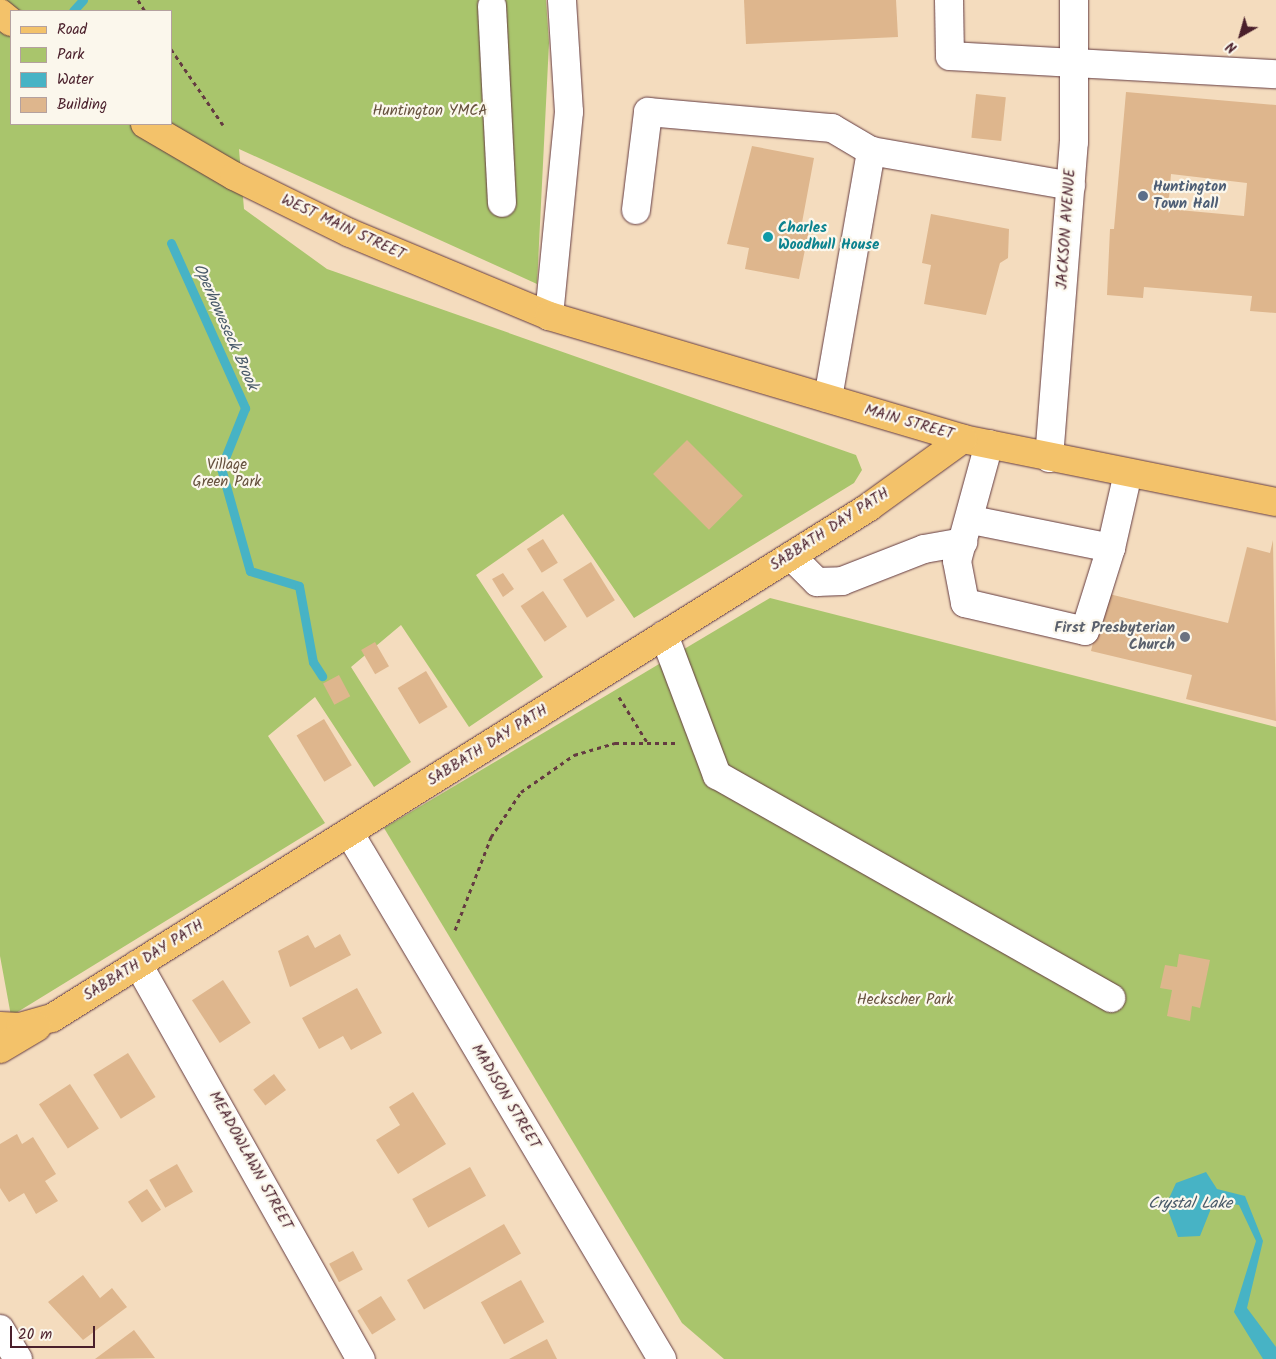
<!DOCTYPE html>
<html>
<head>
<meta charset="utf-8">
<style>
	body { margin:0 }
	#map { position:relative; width:1276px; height:1359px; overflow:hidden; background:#f4dcbe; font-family:Kalam,sans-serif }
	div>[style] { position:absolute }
	.green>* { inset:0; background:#a9c56c }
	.water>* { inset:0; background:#47b3c5 }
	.stream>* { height:9px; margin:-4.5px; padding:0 4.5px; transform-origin:4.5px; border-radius:4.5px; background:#47b3c5 }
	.building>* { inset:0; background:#deb68d; transform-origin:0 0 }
	.path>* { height:3px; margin-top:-1.5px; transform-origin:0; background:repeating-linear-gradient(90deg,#643b41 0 4px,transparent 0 8px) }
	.roads { filter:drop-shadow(0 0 1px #643b41) drop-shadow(0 0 1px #643b41) }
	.minor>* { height:28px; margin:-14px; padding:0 14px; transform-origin:14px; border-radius:14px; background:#fff }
	.major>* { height:28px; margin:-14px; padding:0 14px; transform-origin:14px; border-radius:14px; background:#f3c26a }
	.dots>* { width:14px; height:14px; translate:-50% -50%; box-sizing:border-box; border:2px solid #fbf7ec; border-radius:50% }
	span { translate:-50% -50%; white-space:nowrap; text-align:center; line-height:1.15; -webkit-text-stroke:4.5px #fbf7ec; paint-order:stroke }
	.park-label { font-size:15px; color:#66513e }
	.service-label { font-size:15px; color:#4e5e75; font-weight:700 }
	.left { translate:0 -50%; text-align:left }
	.street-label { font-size:15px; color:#4a1f2b }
	.culture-label { font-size:15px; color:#0d838f; font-weight:700 }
	.worship-label { font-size:15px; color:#5b616d; font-weight:700 }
	.right { translate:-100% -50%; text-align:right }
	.water-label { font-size:16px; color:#495a69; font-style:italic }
	.legend { position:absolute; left:10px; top:10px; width:162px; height:115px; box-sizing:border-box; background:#fbf7ec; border:1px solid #b4a19f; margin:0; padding:6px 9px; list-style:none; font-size:15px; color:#4a1f2b }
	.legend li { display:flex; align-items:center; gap:10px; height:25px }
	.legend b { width:25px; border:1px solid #b4a19f }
	.north { position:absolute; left:1216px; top:10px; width:50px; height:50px; -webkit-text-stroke:4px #fbf7ec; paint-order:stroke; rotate:218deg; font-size:14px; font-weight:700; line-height:20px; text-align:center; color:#4a1f2b }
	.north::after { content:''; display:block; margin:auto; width:18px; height:22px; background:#4a1f2b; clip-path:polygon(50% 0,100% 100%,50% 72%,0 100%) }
	.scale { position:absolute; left:10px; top:1326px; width:85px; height:22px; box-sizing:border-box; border:2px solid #4a1f2b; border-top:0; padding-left:6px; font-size:15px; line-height:18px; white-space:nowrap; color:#4a1f2b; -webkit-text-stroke:4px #fbf7ec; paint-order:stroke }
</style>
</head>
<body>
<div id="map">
	<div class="green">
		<i style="clip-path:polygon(evenodd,0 0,546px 0,549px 43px,537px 284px,239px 149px,244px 209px,327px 269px,856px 455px,862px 470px,854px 483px,634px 618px,563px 514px,476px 575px,543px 677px,469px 727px,401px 625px,351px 667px,411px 762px,374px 787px,315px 697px,268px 736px,325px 823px,11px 1016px,0 956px,0 0,11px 11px,171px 11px,171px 124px,11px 124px,11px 11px)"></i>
		<i style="clip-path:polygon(770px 598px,1276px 727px,1276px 1359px,724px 1359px,682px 1323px,384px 828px)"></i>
	</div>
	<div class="water">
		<i style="clip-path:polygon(1206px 1172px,1217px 1189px,1245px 1196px,1263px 1241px,1247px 1308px,1276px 1347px,1276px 1359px,1263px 1359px,1234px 1312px,1256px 1241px,1239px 1205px,1214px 1201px,1200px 1236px,1178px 1237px,1166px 1205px,1176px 1183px)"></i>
	</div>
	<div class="stream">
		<i style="left:73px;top:11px;width:15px;rotate:-48deg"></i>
		<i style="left:171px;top:243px;width:181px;rotate:65.8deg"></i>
		<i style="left:245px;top:408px;width:65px;rotate:111.8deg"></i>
		<i style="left:221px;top:468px;width:107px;rotate:74.3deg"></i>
		<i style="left:250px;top:571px;width:51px;rotate:17deg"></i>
		<i style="left:299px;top:586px;width:77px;rotate:79.6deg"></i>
		<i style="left:313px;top:662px;width:17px;rotate:57deg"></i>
	</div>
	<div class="building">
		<i style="clip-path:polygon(744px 0,896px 0,898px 37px,746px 44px)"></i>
		<i style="clip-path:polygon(evenodd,1126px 92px,1276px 105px,1276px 313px,1250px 311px,1252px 296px,1144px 287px,1143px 298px,1107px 295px,1110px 229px,1114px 229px,1126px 92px,1171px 174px,1247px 183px,1244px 216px,1168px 209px,1171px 174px)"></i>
		<i style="left:976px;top:94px;width:30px;height:44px;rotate:6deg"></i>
		<i style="clip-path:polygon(752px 146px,814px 158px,801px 228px,809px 230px,799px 279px,745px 269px,749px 248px,727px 244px)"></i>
		<i style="clip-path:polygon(931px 214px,1009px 229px,1008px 258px,1000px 263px,986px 315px,924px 304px,931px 265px,922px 263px)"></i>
		<i style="left:687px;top:440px;width:79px;height:48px;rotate:45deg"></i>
		<i style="left:543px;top:539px;width:28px;height:19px;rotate:58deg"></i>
		<i style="clip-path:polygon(1273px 540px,1276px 721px,1186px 699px,1192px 675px,1091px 651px,1105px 593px,1228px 623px,1247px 547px,1270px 553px)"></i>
		<i style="left:591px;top:562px;width:45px;height:33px;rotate:58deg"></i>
		<i style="clip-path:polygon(503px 573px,514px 589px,503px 597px,492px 579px)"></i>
		<i style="left:543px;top:591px;width:43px;height:27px;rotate:56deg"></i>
		<i style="left:375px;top:642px;width:28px;height:16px;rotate:60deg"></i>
		<i style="left:426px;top:671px;width:42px;height:33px;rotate:59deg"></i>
		<i style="left:339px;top:675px;width:24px;height:18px;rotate:62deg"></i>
		<i style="left:324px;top:719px;width:54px;height:32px;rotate:59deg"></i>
		<i style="clip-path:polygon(340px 934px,351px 955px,290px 987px,278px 951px,308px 935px,315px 948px)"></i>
		<i style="clip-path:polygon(1179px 954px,1210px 960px,1200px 1008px,1192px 1006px,1190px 1021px,1167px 1016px,1172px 990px,1160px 988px,1165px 965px,1177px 967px)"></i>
		<i style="left:223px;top:980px;width:51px;height:37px;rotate:57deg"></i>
		<i style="clip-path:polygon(357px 988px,382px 1033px,351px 1050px,343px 1036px,319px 1049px,302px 1018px)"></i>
		<i style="left:128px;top:1053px;width:52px;height:41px;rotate:58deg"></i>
		<i style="left:274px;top:1074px;width:20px;height:26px;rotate:53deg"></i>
		<i style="left:70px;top:1084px;width:53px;height:37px;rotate:57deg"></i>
		<i style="clip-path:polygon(413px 1092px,446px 1144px,398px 1174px,376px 1140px,400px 1125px,389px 1107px)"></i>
		<i style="clip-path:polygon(17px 1134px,22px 1144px,33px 1137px,56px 1174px,45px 1181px,58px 1201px,36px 1214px,24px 1193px,9px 1202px,0 1188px,0 1144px)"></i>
		<i style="left:177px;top:1164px;width:32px;height:32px;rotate:60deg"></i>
		<i style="left:470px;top:1167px;width:33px;height:66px;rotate:61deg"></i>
		<i style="left:147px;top:1189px;width:25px;height:23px;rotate:56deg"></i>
		<i style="left:504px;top:1224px;width:34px;height:112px;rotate:60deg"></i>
		<i style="left:353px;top:1251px;width:21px;height:27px;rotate:62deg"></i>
		<i style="clip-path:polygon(83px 1275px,100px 1298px,112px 1288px,127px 1307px,83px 1340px,48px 1302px)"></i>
		<i style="left:521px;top:1280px;width:48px;height:46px;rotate:61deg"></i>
		<i style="left:381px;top:1296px;width:28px;height:28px;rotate:58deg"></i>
		<i style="clip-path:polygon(134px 1330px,155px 1358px,95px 1359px)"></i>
		<i style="clip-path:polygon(547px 1339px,557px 1359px,509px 1359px)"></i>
	</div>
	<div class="path">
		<i style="left:138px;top:0;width:13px;rotate:58deg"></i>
		<i style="left:171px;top:49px;width:92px;rotate:55.6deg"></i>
		<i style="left:619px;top:697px;width:53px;rotate:58.1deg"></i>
		<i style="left:455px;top:930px;width:100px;rotate:-68.8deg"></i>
		<i style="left:491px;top:837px;width:54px;rotate:-56.3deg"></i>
		<i style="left:521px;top:792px;width:65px;rotate:-34.9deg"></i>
		<i style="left:574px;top:755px;width:43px;rotate:-16.3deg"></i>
		<i style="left:615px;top:743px;width:60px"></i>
	</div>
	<div class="roads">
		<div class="minor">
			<i style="left:949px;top:0;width:56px;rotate:89deg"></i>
			<i style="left:950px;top:56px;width:326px;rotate:3.2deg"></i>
			<i style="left:492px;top:6px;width:197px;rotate:87.1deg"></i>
			<i style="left:636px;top:210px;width:99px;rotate:-83deg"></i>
			<i style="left:648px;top:112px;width:185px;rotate:5deg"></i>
			<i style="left:832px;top:128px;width:45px;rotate:30.5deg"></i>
			<i style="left:549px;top:316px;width:205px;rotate:-84.4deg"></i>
			<i style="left:569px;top:112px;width:112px;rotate:-93.6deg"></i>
			<i style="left:828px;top:398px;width:251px;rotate:-80.1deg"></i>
			<i style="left:871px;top:151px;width:203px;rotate:9.9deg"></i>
			<i style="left:989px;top:444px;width:121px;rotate:105.3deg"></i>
			<i style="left:957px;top:561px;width:43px;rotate:79.2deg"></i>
			<i style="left:965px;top:603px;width:123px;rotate:13.1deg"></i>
			<i style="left:1085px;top:631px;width:87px;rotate:-72.6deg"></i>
			<i style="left:1111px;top:548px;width:77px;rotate:-77.2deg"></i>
			<i style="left:1049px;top:458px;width:317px;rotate:-85.5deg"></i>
			<i style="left:1074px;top:142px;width:142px;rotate:-90deg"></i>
			<i style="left:972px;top:520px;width:142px;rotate:11.4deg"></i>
			<i style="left:791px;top:556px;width:37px;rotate:45deg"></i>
			<i style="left:817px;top:582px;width:25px;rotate:-2deg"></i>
			<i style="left:842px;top:581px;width:88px;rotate:-21.3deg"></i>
			<i style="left:924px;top:549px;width:40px;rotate:-10deg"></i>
			<i style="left:664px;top:635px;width:150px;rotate:69.3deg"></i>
			<i style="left:717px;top:775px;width:453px;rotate:29.5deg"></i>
			<i style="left:350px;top:834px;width:611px;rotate:59.28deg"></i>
			<i style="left:138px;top:964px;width:454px;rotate:60.6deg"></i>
			<i style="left:0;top:1329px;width:35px;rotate:59deg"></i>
		</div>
		<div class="major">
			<i style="left:0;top:13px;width:14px;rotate:39deg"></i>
			<i style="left:145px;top:124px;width:103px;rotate:30.3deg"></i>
			<i style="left:234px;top:176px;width:129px;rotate:26.2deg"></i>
			<i style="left:350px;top:233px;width:216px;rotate:22.6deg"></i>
			<i style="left:549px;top:316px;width:432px;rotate:16.5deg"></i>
			<i style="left:963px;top:439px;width:319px;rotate:11.4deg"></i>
			<i style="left:0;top:1026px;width:20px;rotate:3deg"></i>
			<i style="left:20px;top:1027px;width:33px;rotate:-16deg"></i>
			<i style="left:52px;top:1018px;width:964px;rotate:-32.02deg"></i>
			<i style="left:869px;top:507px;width:116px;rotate:-35.9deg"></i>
			<i style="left:0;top:1049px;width:43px;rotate:-30.7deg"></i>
		</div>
	</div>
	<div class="dots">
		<i style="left:1143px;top:196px;background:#5c6f8a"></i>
		<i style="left:768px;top:237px;background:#0f9aa8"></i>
		<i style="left:1185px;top:637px;background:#6b7280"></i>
	</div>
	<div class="park-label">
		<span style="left:430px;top:112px">Huntington YMCA</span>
		<span style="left:227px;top:474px">Village<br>Green Park</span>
		<span style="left:905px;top:1001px">Heckscher Park</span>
	</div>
	<div class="service-label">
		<span class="left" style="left:1153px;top:196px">Huntington<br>Town Hall</span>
	</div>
	<div class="street-label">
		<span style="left:343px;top:228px;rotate:25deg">WEST MAIN STREET</span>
		<span style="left:1067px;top:229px;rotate:-86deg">JACKSON AVENUE</span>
		<span style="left:909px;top:423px;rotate:16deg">MAIN STREET</span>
		<span style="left:830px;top:530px;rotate:-33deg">SABBATH DAY PATH</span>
		<span style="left:488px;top:746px;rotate:-32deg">SABBATH DAY PATH</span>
		<span style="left:144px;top:961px;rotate:-32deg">SABBATH DAY PATH</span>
		<span style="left:505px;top:1097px;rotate:59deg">MADISON STREET</span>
		<span style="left:250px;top:1161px;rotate:61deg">MEADOWLAWN STREET</span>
	</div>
	<div class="culture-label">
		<span class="left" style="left:778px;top:237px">Charles<br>Woodhull House</span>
	</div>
	<div class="worship-label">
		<span class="right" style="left:1175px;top:637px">First Presbyterian<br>Church</span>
	</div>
	<div class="water-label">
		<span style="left:225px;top:327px;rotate:66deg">Operhoweseck Brook</span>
		<span style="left:1190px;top:1204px">Crystal Lake</span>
	</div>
	<ul class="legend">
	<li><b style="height:6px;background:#f3c26a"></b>Road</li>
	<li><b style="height:14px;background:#a9c56c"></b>Park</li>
	<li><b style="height:14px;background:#47b3c5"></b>Water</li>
	<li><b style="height:14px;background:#deb68d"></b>Building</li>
	</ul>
	<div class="north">N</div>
	<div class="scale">20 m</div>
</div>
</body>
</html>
